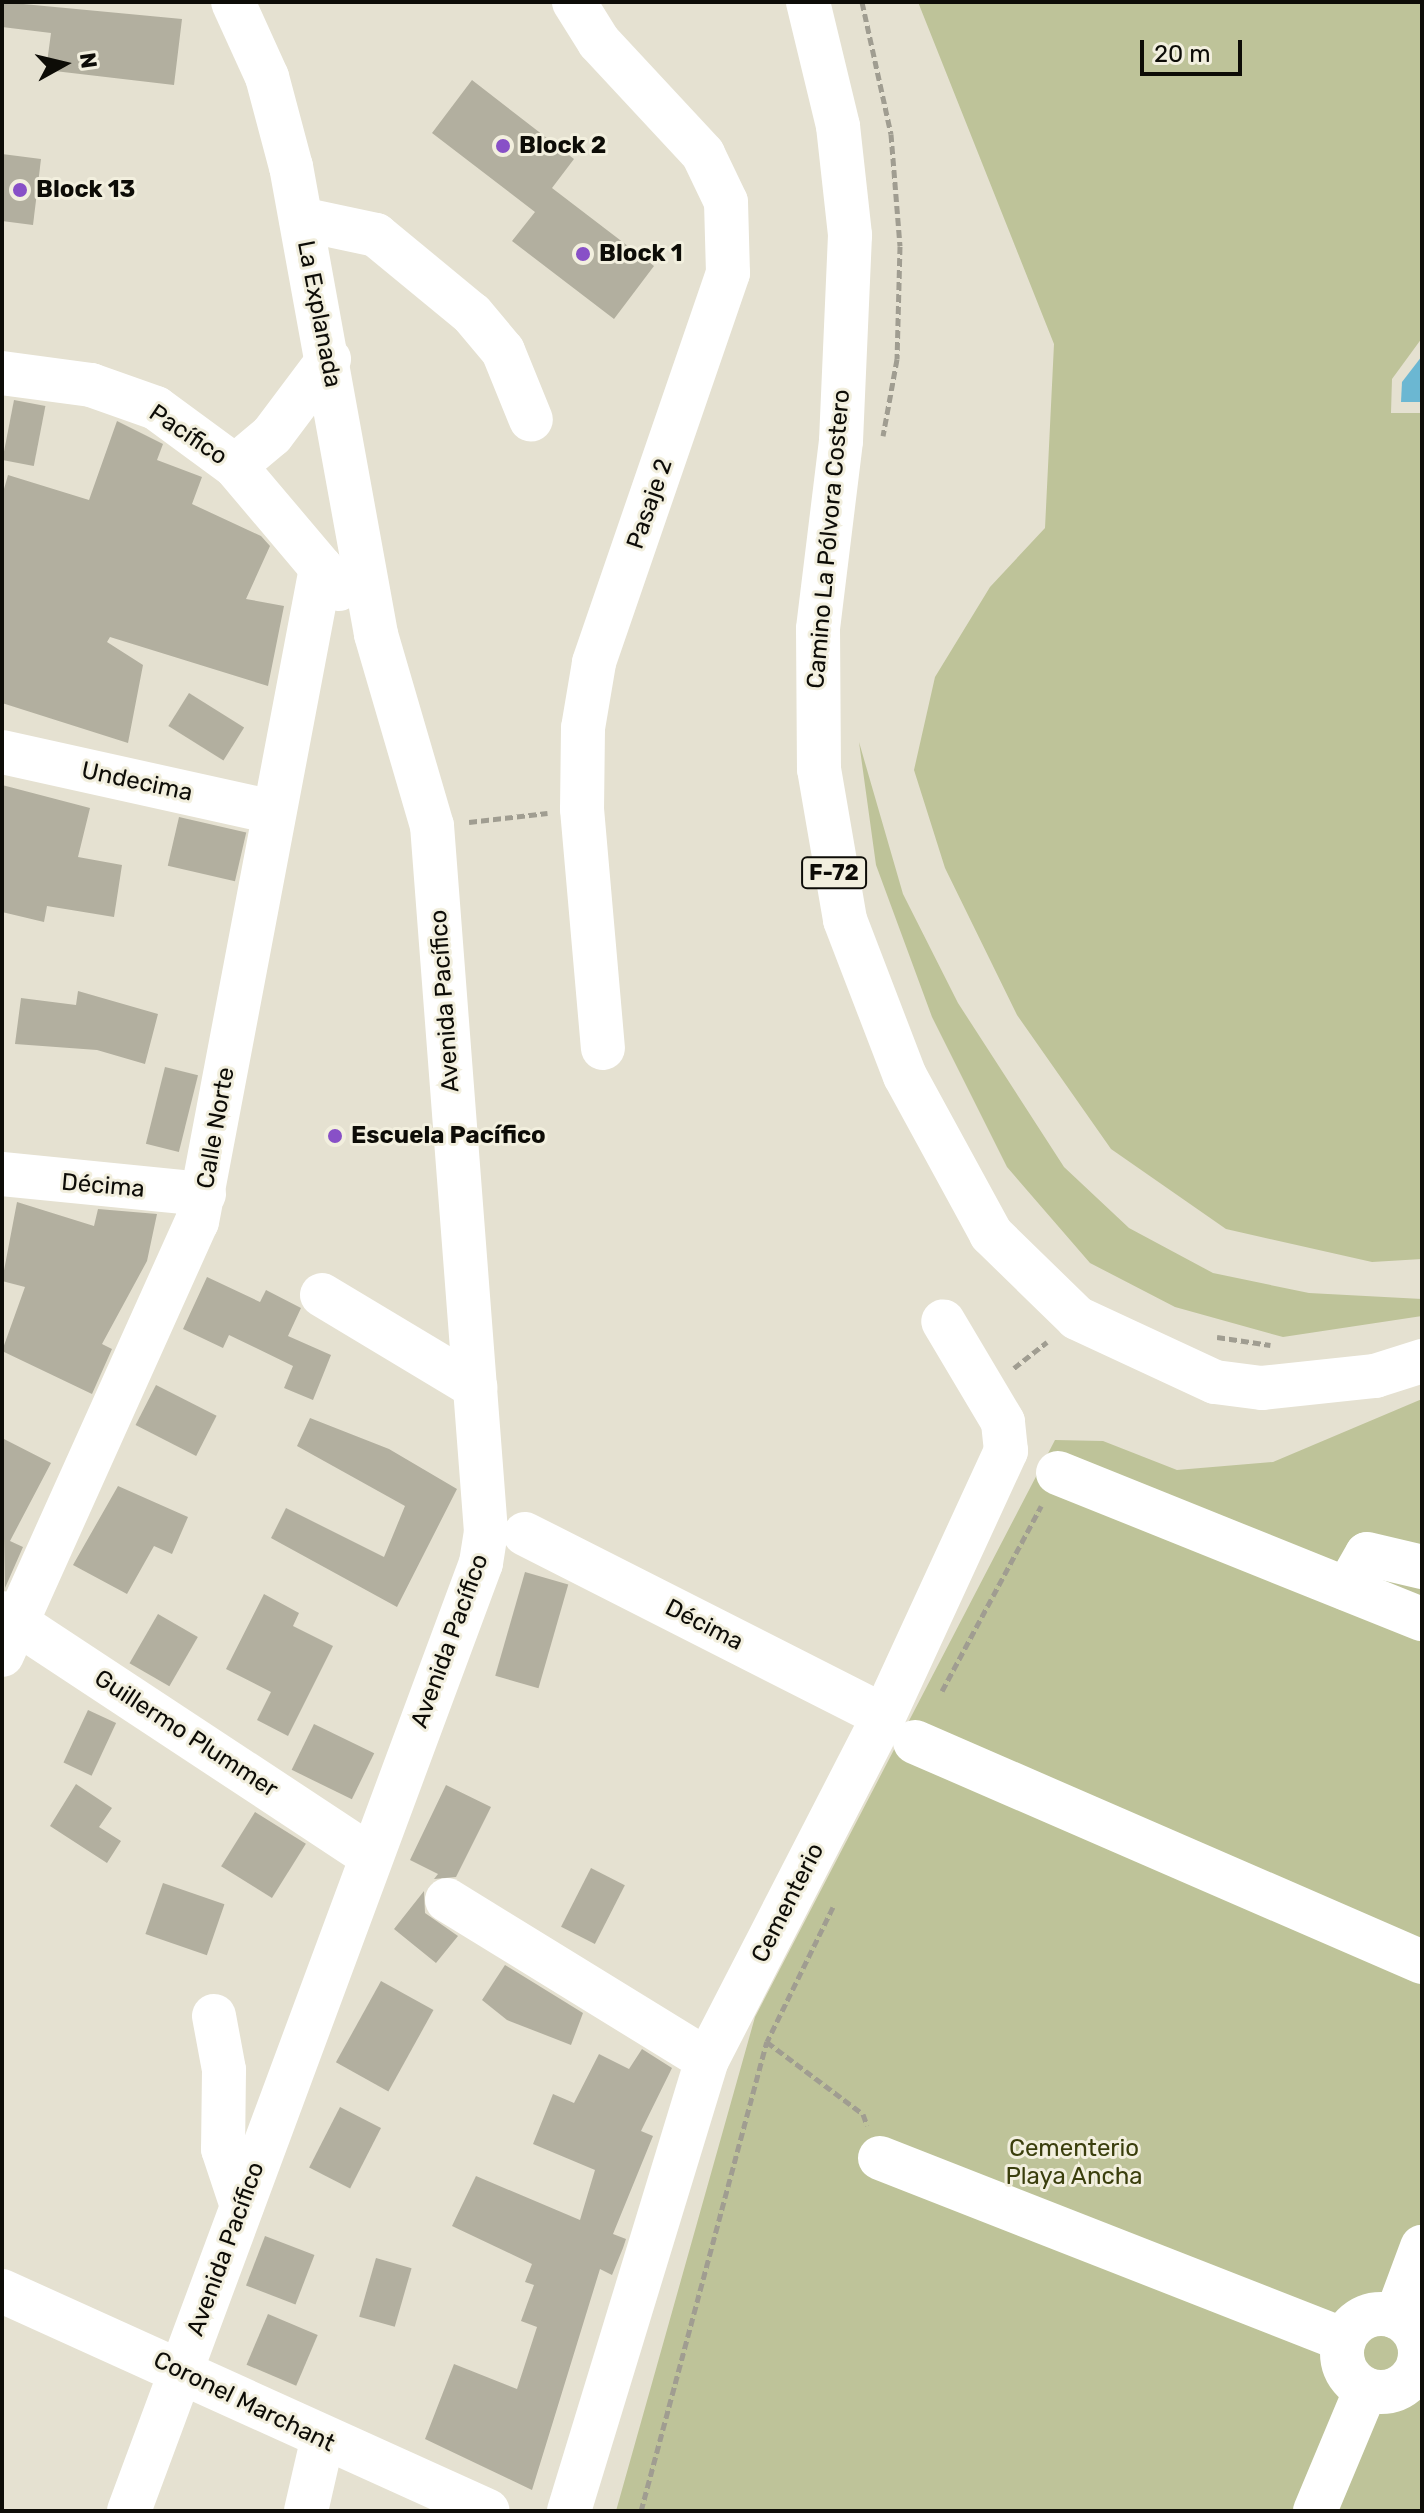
<!DOCTYPE html>
<html>
<head>
<meta charset="utf-8">
<style>
	body { margin:0 }
	#map { position:relative; width:1424px; height:2513px; overflow:hidden; background:#e5e1d1; font-family:Rubik,sans-serif }
	div>[style] { position:absolute }
	.green>* { inset:0; background:#bec399 }
	.water>* { inset:0; background:#6bb7d2 }
	.building>* { inset:0; background:#b2af9f; transform-origin:0 0 }
	.path>* { height:5px; margin-top:-2.5px; transform-origin:0; background:repeating-linear-gradient(90deg,#a09d91 0 8px,transparent 0 12px) }
	.minor>* { height:44px; margin:-22px; padding:0 22px; transform-origin:22px; border-radius:22px; background:#fff }
	.minor>.ring { margin:-22px; padding:0; box-sizing:content-box; background:none; border:44px solid #fff; border-radius:50% }
	.major>* { height:44px; margin:-22px; padding:0 22px; transform-origin:22px; border-radius:22px; background:#fff }
	.dots>* { width:22px; height:22px; translate:-50% -50%; box-sizing:border-box; border:4px solid #f2efde; border-radius:50% }
	span { translate:-50% -50%; white-space:nowrap; text-align:center; line-height:1.15; -webkit-text-stroke:6px #f2efde; paint-order:stroke }
	.shield-label span { padding:2px 6px; background:#f2efde; border:2px solid; border-radius:6px; -webkit-text-stroke-width:0 }
	.shield-label { font-size:22px; color:#0d0c07; font-weight:700 }
	.poi-label { font-size:24px; color:#0d0c07; font-weight:700 }
	.left { translate:0 -50%; text-align:left }
	.street-label { font-size:24px; color:#0d0c07 }
	.park-label { font-size:24px; color:#3a3e0c }
	.frame { position:absolute; inset:0; border:4px solid #0d0c07; pointer-events:none }
	.north { position:absolute; left:24px; top:24px; width:80px; height:80px; -webkit-text-stroke:6px #f2efde; paint-order:stroke; rotate:82deg; font-size:22px; font-weight:700; line-height:32px; text-align:center; color:#0d0c07 }
	.north::after { content:''; display:block; margin:auto; width:28px; height:36px; background:#0d0c07; clip-path:polygon(50% 0,100% 100%,50% 72%,0 100%) }
	.scale { position:absolute; left:1140px; top:40px; width:102px; height:36px; box-sizing:border-box; border:4px solid #0d0c07; border-top:0; padding-left:10px; font-size:24px; line-height:28px; white-space:nowrap; color:#0d0c07; -webkit-text-stroke:6px #f2efde; paint-order:stroke }
</style>
</head>
<body>
<div id="map">
	<div class="green">
		<i style="clip-path:polygon(918px 2px,1422px 2px,1422px 338px,1392px 379px,1391px 413px,1422px 413px,1422px 1259px,1372px 1262px,1226px 1229px,1111px 1149px,1017px 1015px,945px 868px,914px 770px,935px 677px,990px 587px,1045px 528px,1054px 344px)"></i>
		<i style="clip-path:polygon(859px 742px,903px 894px,958px 1003px,1064px 1167px,1129px 1228px,1213px 1273px,1309px 1293px,1422px 1299px,1422px 1316px,1283px 1337px,1175px 1307px,1090px 1263px,1007px 1167px,932px 1017px,876px 865px)"></i>
		<i style="clip-path:polygon(1422px 1399px,1422px 2511px,616px 2511px,755px 2017px,1055px 1440px,1103px 1441px,1177px 1470px,1273px 1462px)"></i>
	</div>
	<div class="water">
		<i style="clip-path:polygon(1422px 356px,1422px 402px,1401px 402px,1402px 382px)"></i>
	</div>
	<div class="building">
		<i style="clip-path:polygon(2px 2px,182px 19px,174px 85px,46px 70px,51px 33px,2px 27px)"></i>
		<i style="clip-path:polygon(472px 80px,574px 159px,552px 188px,654px 266px,614px 319px,512px 241px,535px 212px,432px 133px)"></i>
		<i style="clip-path:polygon(2px 154px,41px 159px,33px 225px,2px 221px)"></i>
		<i style="left:14px;top:400px;width:32px;height:61px;rotate:11deg"></i>
		<i style="clip-path:polygon(117px 421px,163px 444px,157px 460px,202px 477px,192px 504px,261px 536px,270px 546px,246px 599px,284px 606px,268px 686px,110px 637px,107px 642px,143px 665px,128px 743px,2px 703px,2px 496px,8px 475px,89px 500px)"></i>
		<i style="left:189px;top:693px;width:65px;height:39px;rotate:32deg"></i>
		<i style="clip-path:polygon(2px 785px,90px 808px,78px 857px,122px 865px,114px 917px,47px 906px,44px 922px,2px 912px)"></i>
		<i style="left:179px;top:817px;width:69px;height:50px;rotate:13deg"></i>
		<i style="clip-path:polygon(78px 991px,158px 1014px,145px 1064px,97px 1050px,15px 1044px,21px 998px,76px 1005px)"></i>
		<i style="left:165px;top:1067px;width:34px;height:79px;rotate:14deg"></i>
		<i style="clip-path:polygon(17px 1202px,94px 1226px,98px 1209px,157px 1214px,147px 1261px,102px 1344px,112px 1349px,92px 1394px,2px 1351px,25px 1287px,2px 1281px)"></i>
		<i style="clip-path:polygon(207px 1277px,260px 1302px,266px 1290px,301px 1308px,288px 1336px,331px 1355px,313px 1400px,284px 1388px,293px 1366px,229px 1335px,223px 1348px,183px 1329px)"></i>
		<i style="left:156px;top:1385px;width:68px;height:45px;rotate:27deg"></i>
		<i style="clip-path:polygon(310px 1418px,389px 1449px,457px 1489px,397px 1607px,271px 1538px,286px 1508px,384px 1557px,405px 1506px,297px 1446px)"></i>
		<i style="clip-path:polygon(2px 1438px,51px 1463px,10px 1541px,23px 1547px,5px 1588px)"></i>
		<i style="clip-path:polygon(118px 1486px,188px 1517px,172px 1554px,154px 1546px,127px 1594px,73px 1565px)"></i>
		<i style="left:525px;top:1572px;width:45px;height:108px;rotate:16deg"></i>
		<i style="clip-path:polygon(264px 1594px,299px 1613px,293px 1626px,333px 1646px,288px 1736px,257px 1720px,271px 1692px,226px 1669px)"></i>
		<i style="left:158px;top:1614px;width:46px;height:57px;rotate:30deg"></i>
		<i style="left:88px;top:1710px;width:31px;height:58px;rotate:25deg"></i>
		<i style="left:314px;top:1724px;width:67px;height:51px;rotate:26deg"></i>
		<i style="clip-path:polygon(76px 1784px,112px 1808px,99px 1827px,121px 1841px,107px 1863px,50px 1826px)"></i>
		<i style="clip-path:polygon(446px 1785px,491px 1807px,456px 1877px,434px 1879px,438px 1874px,410px 1860px)"></i>
		<i style="left:255px;top:1812px;width:60px;height:64px;rotate:32deg"></i>
		<i style="left:591px;top:1868px;width:38px;height:66px;rotate:27deg"></i>
		<i style="left:163px;top:1883px;width:65px;height:54px;rotate:19deg"></i>
		<i style="clip-path:polygon(424px 1891px,425px 1913px,458px 1936px,436px 1963px,394px 1929px)"></i>
		<i style="clip-path:polygon(505px 1965px,583px 2013px,571px 2045px,507px 2020px,482px 2000px)"></i>
		<i style="left:381px;top:1981px;width:60px;height:93px;rotate:29deg"></i>
		<i style="clip-path:polygon(642px 2049px,672px 2068px,641px 2131px,653px 2136px,613px 2234px,626px 2239px,623px 2248px,612px 2275px,600px 2269px,532px 2490px,425px 2439px,454px 2364px,517px 2389px,537px 2327px,521px 2321px,534px 2285px,525px 2282px,532px 2264px,452px 2226px,476px 2176px,580px 2220px,595px 2170px,533px 2144px,553px 2094px,574px 2103px,599px 2054px,629px 2069px)"></i>
		<i style="left:340px;top:2107px;width:46px;height:68px;rotate:27deg"></i>
		<i style="left:265px;top:2236px;width:53px;height:53px;rotate:21deg"></i>
		<i style="left:376px;top:2258px;width:37px;height:61px;rotate:16deg"></i>
		<i style="left:268px;top:2314px;width:54px;height:55px;rotate:23deg"></i>
	</div>
	<div class="path">
		<i style="left:862px;top:2px;width:135px;rotate:77.6deg"></i>
		<i style="left:891px;top:134px;width:112px;rotate:85.4deg"></i>
		<i style="left:900px;top:246px;width:113px;rotate:91.5deg"></i>
		<i style="left:897px;top:359px;width:78px;rotate:100.3deg"></i>
		<i style="left:469px;top:822px;width:79px;rotate:-6.6deg"></i>
		<i style="left:1217px;top:1337px;width:54px;rotate:8.6deg"></i>
		<i style="left:1014px;top:1368px;width:42px;rotate:-38.2deg"></i>
		<i style="left:942px;top:1691px;width:210px;rotate:-61.8deg"></i>
		<i style="left:833px;top:1907px;width:150px;rotate:116.1deg"></i>
		<i style="left:767px;top:2042px;width:120px;rotate:36.9deg"></i>
		<i style="left:863px;top:2114px;width:12px;rotate:70deg"></i>
		<i style="left:641px;top:2511px;width:486px;rotate:-75deg"></i>
	</div>
	<div class="minor">
		<i style="left:574px;top:2px;width:47px;rotate:58deg"></i>
		<i style="left:599px;top:42px;width:153px;rotate:47.1deg"></i>
		<i style="left:703px;top:154px;width:53px;rotate:64.4deg"></i>
		<i style="left:726px;top:202px;width:71px;rotate:88.4deg"></i>
		<i style="left:728px;top:273px;width:412px;rotate:109deg"></i>
		<i style="left:594px;top:663px;width:66px;rotate:99.6deg"></i>
		<i style="left:583px;top:728px;width:81px;rotate:90.7deg"></i>
		<i style="left:582px;top:809px;width:240px;rotate:85deg"></i>
		<i style="left:301px;top:219px;width:77px;rotate:12deg"></i>
		<i style="left:376px;top:235px;width:124px;rotate:39.5deg"></i>
		<i style="left:472px;top:314px;width:48px;rotate:50deg"></i>
		<i style="left:503px;top:351px;width:74px;rotate:67.9deg"></i>
		<i style="left:2px;top:373px;width:90px;rotate:7.7deg"></i>
		<i style="left:91px;top:385px;width:69px;rotate:19.5deg"></i>
		<i style="left:156px;top:408px;width:98px;rotate:36.3deg"></i>
		<i style="left:235px;top:466px;width:161px;rotate:49.8deg"></i>
		<i style="left:235px;top:466px;width:48px;rotate:-40deg"></i>
		<i style="left:272px;top:435px;width:95px;rotate:-53.1deg"></i>
		<i style="left:2px;top:752px;width:277px;rotate:12.5deg"></i>
		<i style="left:2px;top:1174px;width:203px;rotate:5.7deg"></i>
		<i style="left:322px;top:1295px;width:179px;rotate:31deg"></i>
		<i style="left:1058px;top:1473px;width:392px;rotate:21.9deg"></i>
		<i style="left:525px;top:1534px;width:402px;rotate:26.9deg"></i>
		<i style="left:1347px;top:1589px;width:40px;rotate:-60.3deg"></i>
		<i style="left:1367px;top:1554px;width:57px;rotate:13.3deg"></i>
		<i style="left:2px;top:1613px;width:441px;rotate:33.4deg"></i>
		<i style="left:2px;top:1655px;width:475px;rotate:-65.8deg"></i>
		<i style="left:197px;top:1222px;width:666px;rotate:-79.26deg"></i>
		<i style="left:915px;top:1742px;width:553px;rotate:23.46deg"></i>
		<i style="left:447px;top:1900px;width:305px;rotate:31.6deg"></i>
		<i style="left:214px;top:2016px;width:55px;rotate:79.5deg"></i>
		<i style="left:224px;top:2070px;width:79px;rotate:90.7deg"></i>
		<i style="left:223px;top:2149px;width:60px;rotate:71.6deg"></i>
		<i style="left:880px;top:2158px;width:498px;rotate:21.4deg"></i>
		<i style="left:2px;top:2291px;width:533px;rotate:24.36deg"></i>
		<i class="ring" style="left:1342px;top:2314px;width:34px;height:34px"></i>
		<i style="left:1396px;top:2317px;width:75px;rotate:-69.6deg"></i>
		<i style="left:129px;top:2511px;width:1011px;rotate:-69.63deg"></i>
		<i style="left:481px;top:1563px;width:31px;rotate:-81deg"></i>
		<i style="left:486px;top:1532px;width:708px;rotate:-94.37deg"></i>
		<i style="left:432px;top:826px;width:200px;rotate:-106.3deg"></i>
		<i style="left:376px;top:634px;width:475px;rotate:-100.3deg"></i>
		<i style="left:291px;top:167px;width:93px;rotate:-104.9deg"></i>
		<i style="left:267px;top:77px;width:82px;rotate:-114.4deg"></i>
		<i style="left:306px;top:2511px;width:72px;rotate:-77.1deg"></i>
		<i style="left:569px;top:2511px;width:472px;rotate:-73deg"></i>
		<i style="left:707px;top:2060px;width:387px;rotate:-62.8deg"></i>
		<i style="left:884px;top:1716px;width:292px;rotate:-65.3deg"></i>
		<i style="left:1006px;top:1451px;width:29px;rotate:-96deg"></i>
		<i style="left:1003px;top:1422px;width:117px;rotate:-120.7deg"></i>
		<i style="left:1315px;top:2511px;width:132px;rotate:-67.3deg"></i>
	</div>
	<div class="major">
		<i style="left:808px;top:2px;width:128px;rotate:76.4deg"></i>
		<i style="left:838px;top:126px;width:110px;rotate:83.7deg"></i>
		<i style="left:850px;top:235px;width:206px;rotate:92.5deg"></i>
		<i style="left:841px;top:441px;width:189px;rotate:97deg"></i>
		<i style="left:818px;top:629px;width:140px;rotate:89.6deg"></i>
		<i style="left:819px;top:769px;width:153px;rotate:80.2deg"></i>
		<i style="left:845px;top:920px;width:167px;rotate:69deg"></i>
		<i style="left:905px;top:1076px;width:180px;rotate:61.4deg"></i>
		<i style="left:991px;top:1234px;width:120px;rotate:44.3deg"></i>
		<i style="left:1077px;top:1318px;width:152px;rotate:24.9deg"></i>
		<i style="left:1215px;top:1382px;width:47px;rotate:7.3deg"></i>
		<i style="left:1262px;top:1388px;width:114px;rotate:-6.1deg"></i>
		<i style="left:1375px;top:1376px;width:49px;rotate:-17.7deg"></i>
	</div>
	<div class="dots">
		<i style="left:503px;top:146px;background:#8850c7"></i>
		<i style="left:20px;top:190px;background:#8850c7"></i>
		<i style="left:583px;top:254px;background:#8850c7"></i>
		<i style="left:335px;top:1136px;background:#8850c7"></i>
	</div>
	<div class="shield-label">
		<span style="left:834px;top:873px">F-72</span>
	</div>
	<div class="poi-label">
		<span class="left" style="left:519px;top:146px">Block 2</span>
		<span class="left" style="left:36px;top:190px">Block 13</span>
		<span class="left" style="left:599px;top:254px">Block 1</span>
		<span class="left" style="left:351px;top:1136px">Escuela Pacífico</span>
	</div>
	<div class="street-label">
		<span style="left:319px;top:314px;rotate:79deg">La Explanada</span>
		<span style="left:188px;top:435px;rotate:34deg">Pacífico</span>
		<span style="left:650px;top:504px;rotate:-71deg">Pasaje 2</span>
		<span style="left:829px;top:539px;rotate:-85deg">Camino La Pólvora Costero</span>
		<span style="left:137px;top:782px;rotate:12deg">Undecima</span>
		<span style="left:445px;top:1001px;rotate:-94deg">Avenida Pacífico</span>
		<span style="left:216px;top:1128px;rotate:-80deg">Calle Norte</span>
		<span style="left:103px;top:1186px;rotate:5deg">Décima</span>
		<span style="left:704px;top:1625px;rotate:27deg">Décima</span>
		<span style="left:450px;top:1641px;rotate:-70deg">Avenida Pacífico</span>
		<span style="left:186px;top:1734px;rotate:33deg">Guillermo Plummer</span>
		<span style="left:788px;top:1903px;rotate:-63deg">Cementerio</span>
		<span style="left:226px;top:2249px;rotate:-70deg">Avenida Pacífico</span>
		<span style="left:244px;top:2402px;rotate:26deg">Coronel Marchant</span>
	</div>
	<div class="park-label">
		<span style="left:1074px;top:2163px">Cementerio<br>Playa Ancha</span>
	</div>
	<div class="frame"></div>
	<div class="north">N</div>
	<div class="scale">20 m</div>
</div>
</body>
</html>
